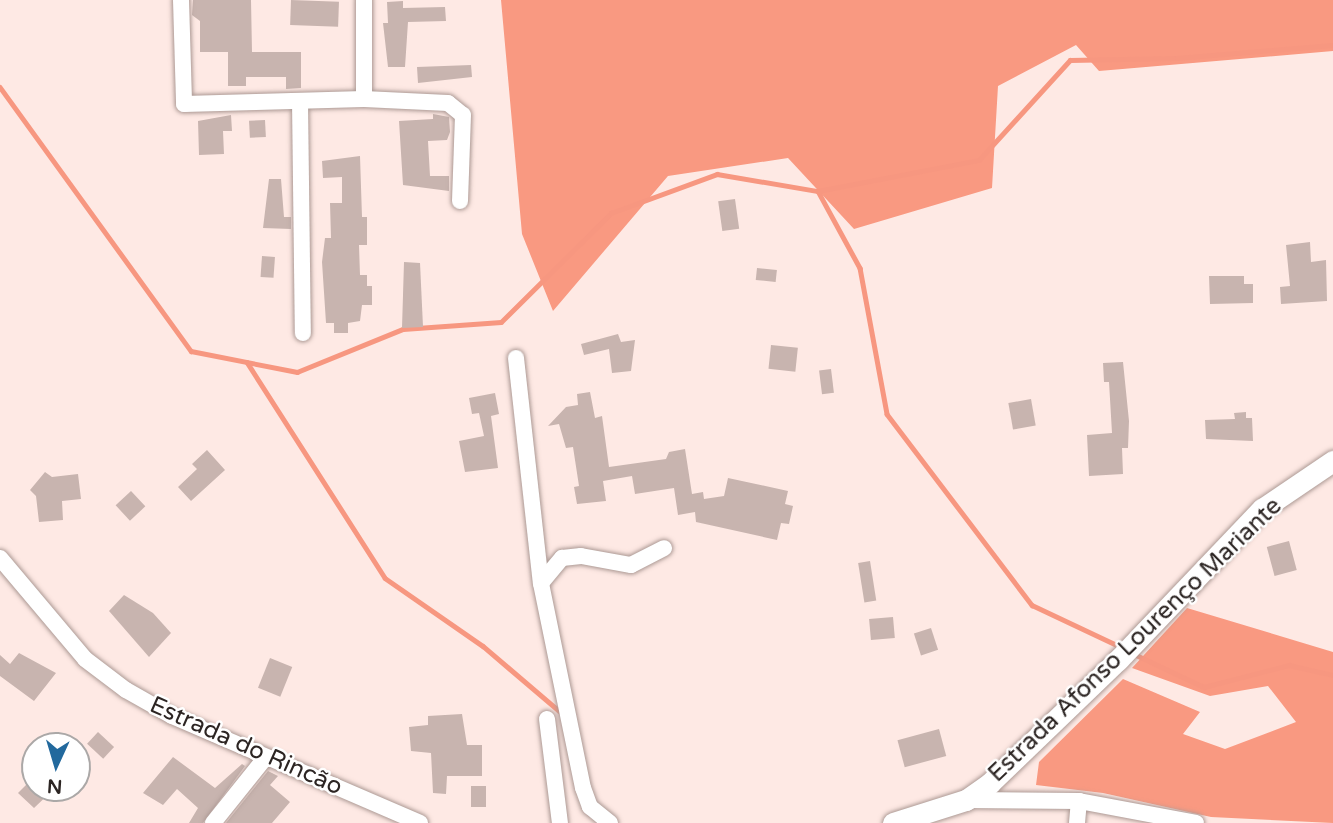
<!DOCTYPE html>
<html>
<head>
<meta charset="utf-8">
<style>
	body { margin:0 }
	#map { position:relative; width:1333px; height:823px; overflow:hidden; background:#fee9e4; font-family:"Varela Round",sans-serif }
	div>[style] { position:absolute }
	.forest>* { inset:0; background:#f99981 }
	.stream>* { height:4.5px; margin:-2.25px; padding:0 2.25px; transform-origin:2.25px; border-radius:2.25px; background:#f79780 }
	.building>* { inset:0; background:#c8b4af; transform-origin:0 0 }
	.roads { filter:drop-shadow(0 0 2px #ac9994) drop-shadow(0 0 2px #ac9994) }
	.minor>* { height:16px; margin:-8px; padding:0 8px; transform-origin:8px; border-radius:8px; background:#fff }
	.major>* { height:21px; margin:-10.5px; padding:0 10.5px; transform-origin:10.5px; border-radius:10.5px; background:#fff }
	span { translate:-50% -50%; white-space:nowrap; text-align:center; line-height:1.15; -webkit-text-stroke:5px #fff; paint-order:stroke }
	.street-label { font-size:24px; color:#2c2523 }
	.north { position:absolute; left:21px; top:732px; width:70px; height:70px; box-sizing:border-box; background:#fff; border:2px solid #aba8a7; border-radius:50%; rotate:184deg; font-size:19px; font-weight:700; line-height:28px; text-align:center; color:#2c2523 }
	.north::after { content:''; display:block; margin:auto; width:24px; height:32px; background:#22699d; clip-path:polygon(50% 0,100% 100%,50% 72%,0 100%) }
</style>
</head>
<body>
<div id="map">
	<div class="forest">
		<i style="clip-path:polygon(501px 0,1333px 0,1333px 51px,1099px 71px,1076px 45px,998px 86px,992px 188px,854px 229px,788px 158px,668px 176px,553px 311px,522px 234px)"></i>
		<i style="clip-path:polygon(1187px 608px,1333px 652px,1333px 823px,1211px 817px,1103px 793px,1036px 785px,1039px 762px,1123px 679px,1200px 712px,1183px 734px,1225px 749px,1296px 722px,1268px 686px,1210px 696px,1132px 668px)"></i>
	</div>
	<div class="stream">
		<i style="left:0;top:87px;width:326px;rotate:54.1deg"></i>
		<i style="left:191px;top:351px;width:108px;rotate:11.2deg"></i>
		<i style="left:297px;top:372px;width:114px;rotate:-22.1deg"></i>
		<i style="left:403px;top:329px;width:98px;rotate:-4.1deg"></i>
		<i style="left:501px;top:322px;width:155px;rotate:-44.7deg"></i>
		<i style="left:611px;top:213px;width:113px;rotate:-20.2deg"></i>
		<i style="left:717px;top:174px;width:102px;rotate:9.6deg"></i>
		<i style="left:818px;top:191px;width:164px;rotate:-10.9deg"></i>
		<i style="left:979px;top:160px;width:135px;rotate:-47.7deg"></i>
		<i style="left:1070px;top:60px;width:107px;rotate:-1.1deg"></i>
		<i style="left:1177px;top:58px;width:157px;rotate:-4.8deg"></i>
		<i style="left:818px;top:191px;width:88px;rotate:61.4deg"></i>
		<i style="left:860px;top:268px;width:148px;rotate:79.5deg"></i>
		<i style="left:887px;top:414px;width:240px;rotate:52.8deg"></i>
		<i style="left:1032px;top:605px;width:98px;rotate:25.3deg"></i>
		<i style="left:247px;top:362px;width:256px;rotate:57.4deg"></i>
		<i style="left:385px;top:578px;width:119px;rotate:34.8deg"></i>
		<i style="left:483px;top:646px;width:105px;rotate:40.4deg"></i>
		<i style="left:1132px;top:653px;width:80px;rotate:25.3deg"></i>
		<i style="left:1204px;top:687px;width:88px;rotate:-14.5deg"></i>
		<i style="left:1289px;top:665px;width:45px;rotate:12.8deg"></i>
	</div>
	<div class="building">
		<i style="clip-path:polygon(193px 0,251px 0,252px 52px,301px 52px,301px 88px,286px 89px,286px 77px,246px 77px,246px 86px,228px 86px,228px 52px,200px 52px,200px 21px,192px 15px)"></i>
		<i style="left:291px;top:0;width:48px;height:25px;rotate:2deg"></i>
		<i style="clip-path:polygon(403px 1px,403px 8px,445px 7px,446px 21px,408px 22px,405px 67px,388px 67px,383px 23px,388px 23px,387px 2px)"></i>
		<i style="clip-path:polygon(471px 65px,472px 77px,418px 83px,417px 67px)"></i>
		<i style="clip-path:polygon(433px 114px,449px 117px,450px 132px,447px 140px,428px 141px,430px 176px,449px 176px,449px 191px,403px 185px,399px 121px,433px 119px)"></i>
		<i style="clip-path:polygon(231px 115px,232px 131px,223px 131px,224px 154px,199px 155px,198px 121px)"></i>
		<i style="left:265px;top:120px;width:17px;height:16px;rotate:87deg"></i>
		<i style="clip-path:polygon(360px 156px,362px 217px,367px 217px,367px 245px,359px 245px,360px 275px,367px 275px,367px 286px,372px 286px,372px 305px,362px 305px,360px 321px,348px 323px,348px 333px,334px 333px,334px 323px,326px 323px,322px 262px,325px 238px,331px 238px,330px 203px,342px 203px,342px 177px,323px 178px,322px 161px)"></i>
		<i style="clip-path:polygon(269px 179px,281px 179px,284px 217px,291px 217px,291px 229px,263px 228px)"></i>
		<i style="left:735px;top:199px;width:30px;height:17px;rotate:82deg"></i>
		<i style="clip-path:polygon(1310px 242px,1311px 262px,1326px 260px,1327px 301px,1281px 304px,1280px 287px,1290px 286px,1286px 245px)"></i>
		<i style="left:262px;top:256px;width:13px;height:21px;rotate:4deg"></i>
		<i style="clip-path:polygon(404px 262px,420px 263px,423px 327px,402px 328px)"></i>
		<i style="left:757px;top:268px;width:20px;height:12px;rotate:6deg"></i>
		<i style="clip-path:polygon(1209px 276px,1244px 276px,1244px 284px,1253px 284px,1253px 303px,1210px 304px)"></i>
		<i style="clip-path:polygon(618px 334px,621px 342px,635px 340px,631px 371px,612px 373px,609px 349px,584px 355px,581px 344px)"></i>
		<i style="left:771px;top:345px;width:27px;height:24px;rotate:6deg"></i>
		<i style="clip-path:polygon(1123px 362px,1129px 421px,1128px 448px,1122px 448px,1123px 474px,1089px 476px,1087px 435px,1112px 433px,1109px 382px,1104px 382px,1103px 363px)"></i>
		<i style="left:831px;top:369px;width:24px;height:12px;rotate:83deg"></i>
		<i style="clip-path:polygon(590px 392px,595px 418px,602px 416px,609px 467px,666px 459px,669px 452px,685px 449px,692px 494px,703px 492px,704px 499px,724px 496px,728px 478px,788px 491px,785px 504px,793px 506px,789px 524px,781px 523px,777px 540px,696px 522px,695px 512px,678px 515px,674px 488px,635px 494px,632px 476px,603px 481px,606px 501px,577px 504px,574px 487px,579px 486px,573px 447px,566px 448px,559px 424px,548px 426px,566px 407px,578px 405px,577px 394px)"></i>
		<i style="clip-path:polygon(495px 393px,499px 414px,491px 416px,498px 468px,465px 472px,459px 441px,484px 436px,479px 413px,472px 414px,469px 398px)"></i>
		<i style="left:1031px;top:399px;width:27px;height:23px;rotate:80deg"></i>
		<i style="clip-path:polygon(1246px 412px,1246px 418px,1252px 418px,1253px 441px,1206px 439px,1205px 420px,1235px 419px,1234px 413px)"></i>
		<i style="clip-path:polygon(207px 450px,225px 470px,191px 501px,178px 487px,197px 469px,192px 464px)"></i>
		<i style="clip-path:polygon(45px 472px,52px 477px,78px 474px,81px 499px,62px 501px,63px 520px,39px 522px,36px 496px,30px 490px)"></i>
		<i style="left:131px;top:491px;width:21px;height:21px;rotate:47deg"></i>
		<i style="left:1289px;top:541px;width:30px;height:23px;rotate:75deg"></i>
		<i style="left:870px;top:561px;width:40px;height:12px;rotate:81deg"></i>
		<i style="clip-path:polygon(124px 595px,153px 613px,171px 633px,149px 657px,109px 611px)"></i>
		<i style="left:893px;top:617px;width:21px;height:24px;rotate:85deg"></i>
		<i style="left:931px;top:628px;width:23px;height:18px;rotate:72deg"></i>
		<i style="clip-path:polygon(19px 653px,56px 673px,34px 701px,0 676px,0 655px,10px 664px)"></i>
		<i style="left:270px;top:658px;width:24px;height:32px;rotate:22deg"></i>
		<i style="clip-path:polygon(462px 714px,467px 745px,482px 745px,482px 776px,447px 776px,446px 794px,433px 793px,431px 753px,411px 751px,409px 727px,428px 725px,428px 716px)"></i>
		<i style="left:939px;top:729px;width:28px;height:43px;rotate:75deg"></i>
		<i style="left:98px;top:732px;width:22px;height:16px;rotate:43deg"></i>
		<i style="clip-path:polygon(173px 757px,215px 788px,242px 764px,245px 766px,203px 823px,189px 823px,198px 808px,177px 789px,163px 805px,143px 793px)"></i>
		<i style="clip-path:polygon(268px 771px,278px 776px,270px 785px,290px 802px,272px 823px,226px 823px)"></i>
		<i style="clip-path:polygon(35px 776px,35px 788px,55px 788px,34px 808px,18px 793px)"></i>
		<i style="left:471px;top:786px;width:15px;height:21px"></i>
	</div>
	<div class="roads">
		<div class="minor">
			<i style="left:181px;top:0;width:104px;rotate:88.3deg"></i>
			<i style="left:184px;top:104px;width:180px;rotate:-1.6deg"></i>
			<i style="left:364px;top:99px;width:84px;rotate:2.7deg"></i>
			<i style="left:448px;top:103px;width:19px;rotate:39deg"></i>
			<i style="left:463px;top:115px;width:86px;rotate:92deg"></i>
			<i style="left:364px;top:99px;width:99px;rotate:-90deg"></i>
			<i style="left:300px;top:101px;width:232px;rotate:89.3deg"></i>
			<i style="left:516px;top:358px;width:226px;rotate:83.7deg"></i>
			<i style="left:0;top:558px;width:132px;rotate:49.9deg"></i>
			<i style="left:85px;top:659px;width:51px;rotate:37.1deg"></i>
			<i style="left:126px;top:690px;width:53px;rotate:29.5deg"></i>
			<i style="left:172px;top:716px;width:270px;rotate:23.3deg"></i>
			<i style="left:547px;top:719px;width:105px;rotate:82.9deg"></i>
			<i style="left:966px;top:800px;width:113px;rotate:0.5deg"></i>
			<i style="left:1079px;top:801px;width:119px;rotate:10.6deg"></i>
			<i style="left:213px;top:823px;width:83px;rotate:-51.3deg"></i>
			<i style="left:610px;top:823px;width:26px;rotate:-141deg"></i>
			<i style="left:590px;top:807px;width:20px;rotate:-110deg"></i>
			<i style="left:583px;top:788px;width:209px;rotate:-101.6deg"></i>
			<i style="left:541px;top:583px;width:33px;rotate:-50deg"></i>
			<i style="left:562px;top:558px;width:19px;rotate:-6deg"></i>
			<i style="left:581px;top:556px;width:51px;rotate:10.2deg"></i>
			<i style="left:631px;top:565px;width:37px;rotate:-27deg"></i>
			<i style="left:1077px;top:823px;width:22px;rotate:-85deg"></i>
		</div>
		<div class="major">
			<i style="left:893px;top:823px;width:77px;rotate:-17.5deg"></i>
			<i style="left:966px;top:800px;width:29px;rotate:-35deg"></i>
			<i style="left:990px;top:783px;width:178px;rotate:-43.9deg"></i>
			<i style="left:1118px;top:660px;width:209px;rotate:-46.4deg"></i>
			<i style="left:1262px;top:509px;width:86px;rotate:-34.1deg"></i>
		</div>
	</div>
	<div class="street-label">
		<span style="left:1135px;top:640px;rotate:-44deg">Estrada Afonso Lourenço Mariante</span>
		<span style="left:246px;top:746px;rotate:24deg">Estrada do Rincão</span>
	</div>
	<div class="north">N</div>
</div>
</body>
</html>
